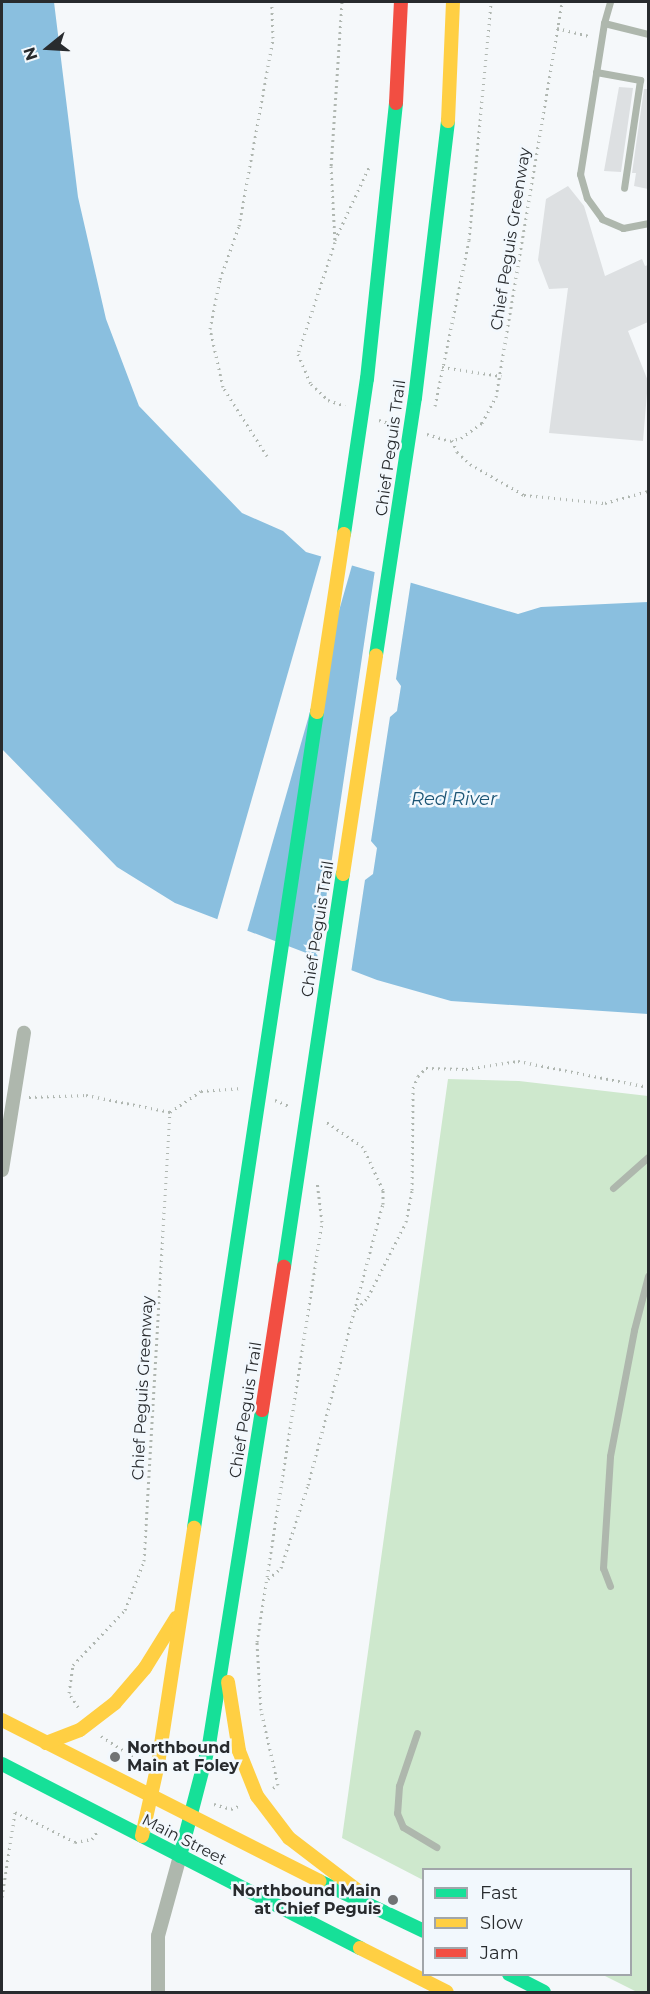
<!DOCTYPE html>
<html>
<head>
<meta charset="utf-8">
<style>
	body { margin:0 }
	#map { position:relative; width:650px; height:1994px; overflow:hidden; background:#f5f8fa; font-family:Montserrat,sans-serif }
	div>[style] { position:absolute }
	.green>* { inset:0; background:#cee8cd }
	.water>* { inset:0; background:#8abfdf }
	.pier>* { inset:0; background:#f5f8fa; transform-origin:0 0 }
	.building>* { inset:0; background:#dde0e2 }
	.path>* { height:3px; margin-top:-1.5px; transform-origin:0; background:repeating-linear-gradient(90deg,#b0b7b1 0 1.5px,transparent 0 6px) }
	.lane>* { height:7px; margin:-3.5px; padding:0 3.5px; transform-origin:3.5px; border-radius:3.5px; background:#aeb7ad }
	.street>* { height:14px; margin:-7px; padding:0 7px; transform-origin:7px; border-radius:7px; background:#aeb7ad }
	.fast>* { height:14px; margin:-7px; padding:0 7px; transform-origin:7px; border-radius:7px; background:#16e098 }
	.slow>* { height:14px; margin:-7px; padding:0 7px; transform-origin:7px; border-radius:7px; background:#ffcf43 }
	.jam>* { height:14px; margin:-7px; padding:0 7px; transform-origin:7px; border-radius:7px; background:#f24e42 }
	.dots>* { width:16px; height:16px; translate:-50% -50%; box-sizing:border-box; border:3px solid #f2f8fd; border-radius:50% }
	span { translate:-50% -50%; white-space:nowrap; text-align:center; line-height:1.15; -webkit-text-stroke:5px #f2f8fd; paint-order:stroke }
	.street-label { font-size:16px; color:#282b2e }
	.poi-label { font-size:16px; color:#282b2e; font-weight:700 }
	.left { translate:0 -50%; text-align:left }
	.right { translate:-100% -50%; text-align:right }
	.water-label { font-size:18px; color:#1c5575; font-style:italic }
	.frame { position:absolute; inset:0; border:3px solid #282b2e; pointer-events:none }
	.legend { position:absolute; left:422px; top:1868px; width:210px; height:108px; box-sizing:border-box; background:#f2f8fd; border:2px solid #a1a6aa; margin:0; padding:8px 10px; list-style:none; font-size:18px; color:#282b2e }
	.legend li { display:flex; align-items:center; gap:12px; height:30px }
	.legend b { width:30px; border:2px solid #a1a6aa }
	.north { position:absolute; left:18px; top:18px; width:60px; height:60px; -webkit-text-stroke:4px #f2f8fd; paint-order:stroke; rotate:252deg; font-size:16px; font-weight:700; line-height:24px; text-align:center; color:#282b2e }
	.north::after { content:''; display:block; margin:auto; width:21px; height:27px; background:#282b2e; clip-path:polygon(50% 0,100% 100%,50% 72%,0 100%) }
</style>
</head>
<body>
<div id="map">
	<div class="green">
		<i style="clip-path:polygon(448px 1079px,519px 1081px,648px 1096px,648px 1992px,637px 1992px,603px 1975px,630px 1974px,630px 1870px,424px 1870px,423px 1880px,342px 1838px)"></i>
	</div>
	<div class="water">
		<i style="clip-path:polygon(2px 2px,54px 2px,78px 197px,106px 319px,139px 406px,242px 513px,283px 531px,306px 552px,518px 614px,541px 607px,648px 602px,648px 1014px,451px 1001px,377px 980px,175px 903px,117px 867px,2px 749px)"></i>
	</div>
	<div class="pier">
		<i style="left:322px;top:554px;width:32px;height:389px;rotate:16deg"></i>
		<i style="clip-path:polygon(375px 570px,411px 581px,396px 679px,401px 686px,397px 711px,390px 717px,371px 841px,377px 848px,373px 874px,365px 880px,351px 973px,317px 959px)"></i>
	</div>
	<div class="building">
		<i style="clip-path:polygon(619px 87px,633px 88px,621px 172px,604px 171px)"></i>
		<i style="clip-path:polygon(644px 89px,648px 89px,648px 189px,634px 186px,636px 173px,632px 173px)"></i>
		<i style="clip-path:polygon(568px 186px,584px 206px,605px 276px,642px 259px,645px 266px,648px 265px,648px 322px,628px 331px,648px 381px,643px 441px,549px 433px,568px 288px,549px 289px,538px 260px,546px 199px)"></i>
	</div>
	<div class="path">
		<i style="left:342px;top:2px;width:164px;rotate:93.8deg"></i>
		<i style="left:331px;top:166px;width:76px;rotate:87deg"></i>
		<i style="left:335px;top:242px;width:118px;rotate:108.3deg"></i>
		<i style="left:298px;top:354px;width:33px;rotate:67deg"></i>
		<i style="left:311px;top:384px;width:23px;rotate:43deg"></i>
		<i style="left:328px;top:400px;width:18px;rotate:19deg"></i>
		<i style="left:557px;top:28px;width:34px;rotate:14deg"></i>
		<i style="left:335px;top:240px;width:83px;rotate:-65deg"></i>
		<i style="left:442px;top:367px;width:60px;rotate:8.7deg"></i>
		<i style="left:435px;top:406px;width:169px;rotate:-78.4deg"></i>
		<i style="left:469px;top:240px;width:239px;rotate:-84.7deg"></i>
		<i style="left:379px;top:420px;width:14px;rotate:17deg"></i>
		<i style="left:427px;top:434px;width:24px;rotate:17deg"></i>
		<i style="left:450px;top:441px;width:11px;rotate:-15deg"></i>
		<i style="left:461px;top:438px;width:26px;rotate:-36deg"></i>
		<i style="left:482px;top:423px;width:30px;rotate:-62deg"></i>
		<i style="left:496px;top:397px;width:400px;rotate:-80.5deg"></i>
		<i style="left:452px;top:440px;width:13px;rotate:67deg"></i>
		<i style="left:457px;top:452px;width:18px;rotate:43deg"></i>
		<i style="left:470px;top:464px;width:62px;rotate:29.9deg"></i>
		<i style="left:524px;top:495px;width:81px;rotate:5.6deg"></i>
		<i style="left:605px;top:503px;width:45px;rotate:-15.6deg"></i>
		<i style="left:267px;top:456px;width:82px;rotate:-122.5deg"></i>
		<i style="left:223px;top:387px;width:59px;rotate:-102.6deg"></i>
		<i style="left:210px;top:329px;width:51px;rotate:-78.7deg"></i>
		<i style="left:220px;top:279px;width:56px;rotate:-70.3deg"></i>
		<i style="left:239px;top:226px;width:191px;rotate:-79.7deg"></i>
		<i style="left:273px;top:38px;width:36px;rotate:-92deg"></i>
		<i style="left:29px;top:1097px;width:57px;rotate:-2deg"></i>
		<i style="left:86px;top:1095px;width:86px;rotate:11.4deg"></i>
		<i style="left:275px;top:1100px;width:15px;rotate:23deg"></i>
		<i style="left:170px;top:1112px;width:37px;rotate:-34deg"></i>
		<i style="left:201px;top:1091px;width:40px;rotate:-4.3deg"></i>
		<i style="left:357px;top:1309px;width:16px;rotate:-47deg"></i>
		<i style="left:368px;top:1297px;width:84px;rotate:-63.1deg"></i>
		<i style="left:406px;top:1222px;width:33px;rotate:-79deg"></i>
		<i style="left:412px;top:1190px;width:102px;rotate:-89.4deg"></i>
		<i style="left:413px;top:1088px;width:13px;rotate:-67deg"></i>
		<i style="left:418px;top:1076px;width:11px;rotate:-45deg"></i>
		<i style="left:426px;top:1068px;width:40px;rotate:1.4deg"></i>
		<i style="left:466px;top:1069px;width:53px;rotate:-8.7deg"></i>
		<i style="left:518px;top:1061px;width:133px;rotate:11.3deg"></i>
		<i style="left:268px;top:1579px;width:17px;rotate:-40deg"></i>
		<i style="left:281px;top:1568px;width:87px;rotate:-72deg"></i>
		<i style="left:308px;top:1485px;width:291px;rotate:-75.1deg"></i>
		<i style="left:383px;top:1204px;width:14px;rotate:-90deg"></i>
		<i style="left:383px;top:1190px;width:47px;rotate:-114.9deg"></i>
		<i style="left:363px;top:1147px;width:46px;rotate:-145.6deg"></i>
		<i style="left:78px;top:1707px;width:17px;rotate:-123deg"></i>
		<i style="left:69px;top:1693px;width:28px;rotate:-82deg"></i>
		<i style="left:73px;top:1665px;width:76px;rotate:-46.6deg"></i>
		<i style="left:125px;top:1610px;width:53px;rotate:-68.8deg"></i>
		<i style="left:144px;top:1561px;width:450px;rotate:-86.7deg"></i>
		<i style="left:101px;top:1736px;width:46px;rotate:32.7deg"></i>
		<i style="left:273px;top:1788px;width:6px;rotate:-31deg"></i>
		<i style="left:278px;top:1785px;width:77px;rotate:-102.8deg"></i>
		<i style="left:261px;top:1710px;width:68px;rotate:-93.4deg"></i>
		<i style="left:257px;top:1642px;width:425px;rotate:-81.2deg"></i>
		<i style="left:322px;top:1222px;width:41px;rotate:-97deg"></i>
		<i style="left:214px;top:1804px;width:18px;rotate:16deg"></i>
		<i style="left:231px;top:1809px;width:11px;rotate:-22deg"></i>
		<i style="left:2px;top:1897px;width:86px;rotate:-81.3deg"></i>
		<i style="left:15px;top:1812px;width:67px;rotate:26.6deg"></i>
		<i style="left:75px;top:1842px;width:17px;rotate:-10deg"></i>
		<i style="left:92px;top:1839px;width:9px;rotate:-54deg"></i>
	</div>
	<div class="lane">
		<i style="left:610px;top:2px;width:22px;rotate:106deg"></i>
		<i style="left:604px;top:23px;width:45px;rotate:14deg"></i>
		<i style="left:604px;top:23px;width:153px;rotate:99deg"></i>
		<i style="left:580px;top:174px;width:25px;rotate:74deg"></i>
		<i style="left:587px;top:198px;width:26px;rotate:54deg"></i>
		<i style="left:602px;top:219px;width:23px;rotate:23deg"></i>
		<i style="left:623px;top:228px;width:25px;rotate:-11deg"></i>
		<i style="left:596px;top:72px;width:45px;rotate:10.3deg"></i>
		<i style="left:640px;top:80px;width:109px;rotate:98.4deg"></i>
		<i style="left:613px;top:1188px;width:47px;rotate:-41.5deg"></i>
		<i style="left:610px;top:1586px;width:19px;rotate:-111deg"></i>
		<i style="left:603px;top:1568px;width:112px;rotate:-86.4deg"></i>
		<i style="left:610px;top:1456px;width:128px;rotate:-79.2deg"></i>
		<i style="left:634px;top:1330px;width:56px;rotate:-75.5deg"></i>
		<i style="left:417px;top:1733px;width:56px;rotate:108.8deg"></i>
		<i style="left:399px;top:1786px;width:27px;rotate:94deg"></i>
		<i style="left:397px;top:1813px;width:15px;rotate:67deg"></i>
		<i style="left:403px;top:1827px;width:39px;rotate:31deg"></i>
	</div>
	<div class="street">
		<i style="left:2px;top:1170px;width:139px;rotate:-80.9deg"></i>
		<i style="left:158px;top:1992px;width:56px;rotate:-90deg"></i>
		<i style="left:158px;top:1936px;width:83px;rotate:-74.6deg"></i>
	</div>
	<div class="fast">
		<i style="left:344px;top:534px;width:157px;rotate:-81.6deg"></i>
		<i style="left:367px;top:379px;width:278px;rotate:-84deg"></i>
		<i style="left:376px;top:655px;width:260px;rotate:-81.4deg"></i>
		<i style="left:415px;top:398px;width:279px;rotate:-83.2deg"></i>
		<i style="left:284px;top:1267px;width:397px;rotate:-81.5deg"></i>
		<i style="left:194px;top:1528px;width:825px;rotate:-81.43deg"></i>
		<i style="left:2px;top:1764px;width:403px;rotate:27.2deg"></i>
		<i style="left:180px;top:1856px;width:115px;rotate:-75.4deg"></i>
		<i style="left:209px;top:1745px;width:339px;rotate:-81deg"></i>
		<i style="left:319px;top:1881px;width:116px;rotate:25.5deg"></i>
		<i style="left:509px;top:1974px;width:39px;rotate:27deg"></i>
	</div>
	<div class="slow">
		<i style="left:448px;top:121px;width:119px;rotate:-87.6deg"></i>
		<i style="left:317px;top:712px;width:180px;rotate:-81.4deg"></i>
		<i style="left:343px;top:874px;width:221px;rotate:-81.4deg"></i>
		<i style="left:228px;top:1682px;width:70px;rotate:80.9deg"></i>
		<i style="left:239px;top:1751px;width:48px;rotate:68.2deg"></i>
		<i style="left:257px;top:1796px;width:53px;rotate:52.7deg"></i>
		<i style="left:289px;top:1838px;width:86px;rotate:37.4deg"></i>
		<i style="left:2px;top:1720px;width:356px;rotate:26.9deg"></i>
		<i style="left:46px;top:1743px;width:36px;rotate:-21deg"></i>
		<i style="left:80px;top:1730px;width:44px;rotate:-37.6deg"></i>
		<i style="left:115px;top:1703px;width:46px;rotate:-49.4deg"></i>
		<i style="left:145px;top:1668px;width:59px;rotate:-58.2deg"></i>
		<i style="left:142px;top:1836px;width:74px;rotate:-77.5deg"></i>
		<i style="left:158px;top:1764px;width:239px;rotate:-81.3deg"></i>
		<i style="left:360px;top:1948px;width:97px;rotate:26.8deg"></i>
	</div>
	<div class="jam">
		<i style="left:396px;top:103px;width:101px;rotate:-87.2deg"></i>
		<i style="left:262px;top:1410px;width:145px;rotate:-81.3deg"></i>
	</div>
	<div class="dots">
		<i style="left:115px;top:1757px;background:#707375"></i>
		<i style="left:393px;top:1900px;background:#707375"></i>
	</div>
	<div class="street-label">
		<span style="left:511px;top:239px;rotate:-81deg">Chief Peguis Greenway</span>
		<span style="left:391px;top:448px;rotate:-82deg">Chief Peguis Trail</span>
		<span style="left:318px;top:929px;rotate:-81deg">Chief Peguis Trail</span>
		<span style="left:143px;top:1388px;rotate:-87deg">Chief Peguis Greenway</span>
		<span style="left:246px;top:1410px;rotate:-81deg">Chief Peguis Trail</span>
		<span style="left:184px;top:1840px;rotate:27deg">Main Street</span>
	</div>
	<div class="poi-label">
		<span class="left" style="left:127px;top:1757px">Northbound<br>Main at Foley</span>
		<span class="right" style="left:381px;top:1900px">Northbound Main<br>at Chief Peguis</span>
	</div>
	<div class="water-label">
		<span style="left:454px;top:799px">Red River</span>
	</div>
	<div class="frame"></div>
	<ul class="legend">
	<li><b style="height:8px;background:#16e098"></b>Fast</li>
	<li><b style="height:8px;background:#ffcf43"></b>Slow</li>
	<li><b style="height:8px;background:#f24e42"></b>Jam</li>
	</ul>
	<div class="north">N</div>
</div>
</body>
</html>
